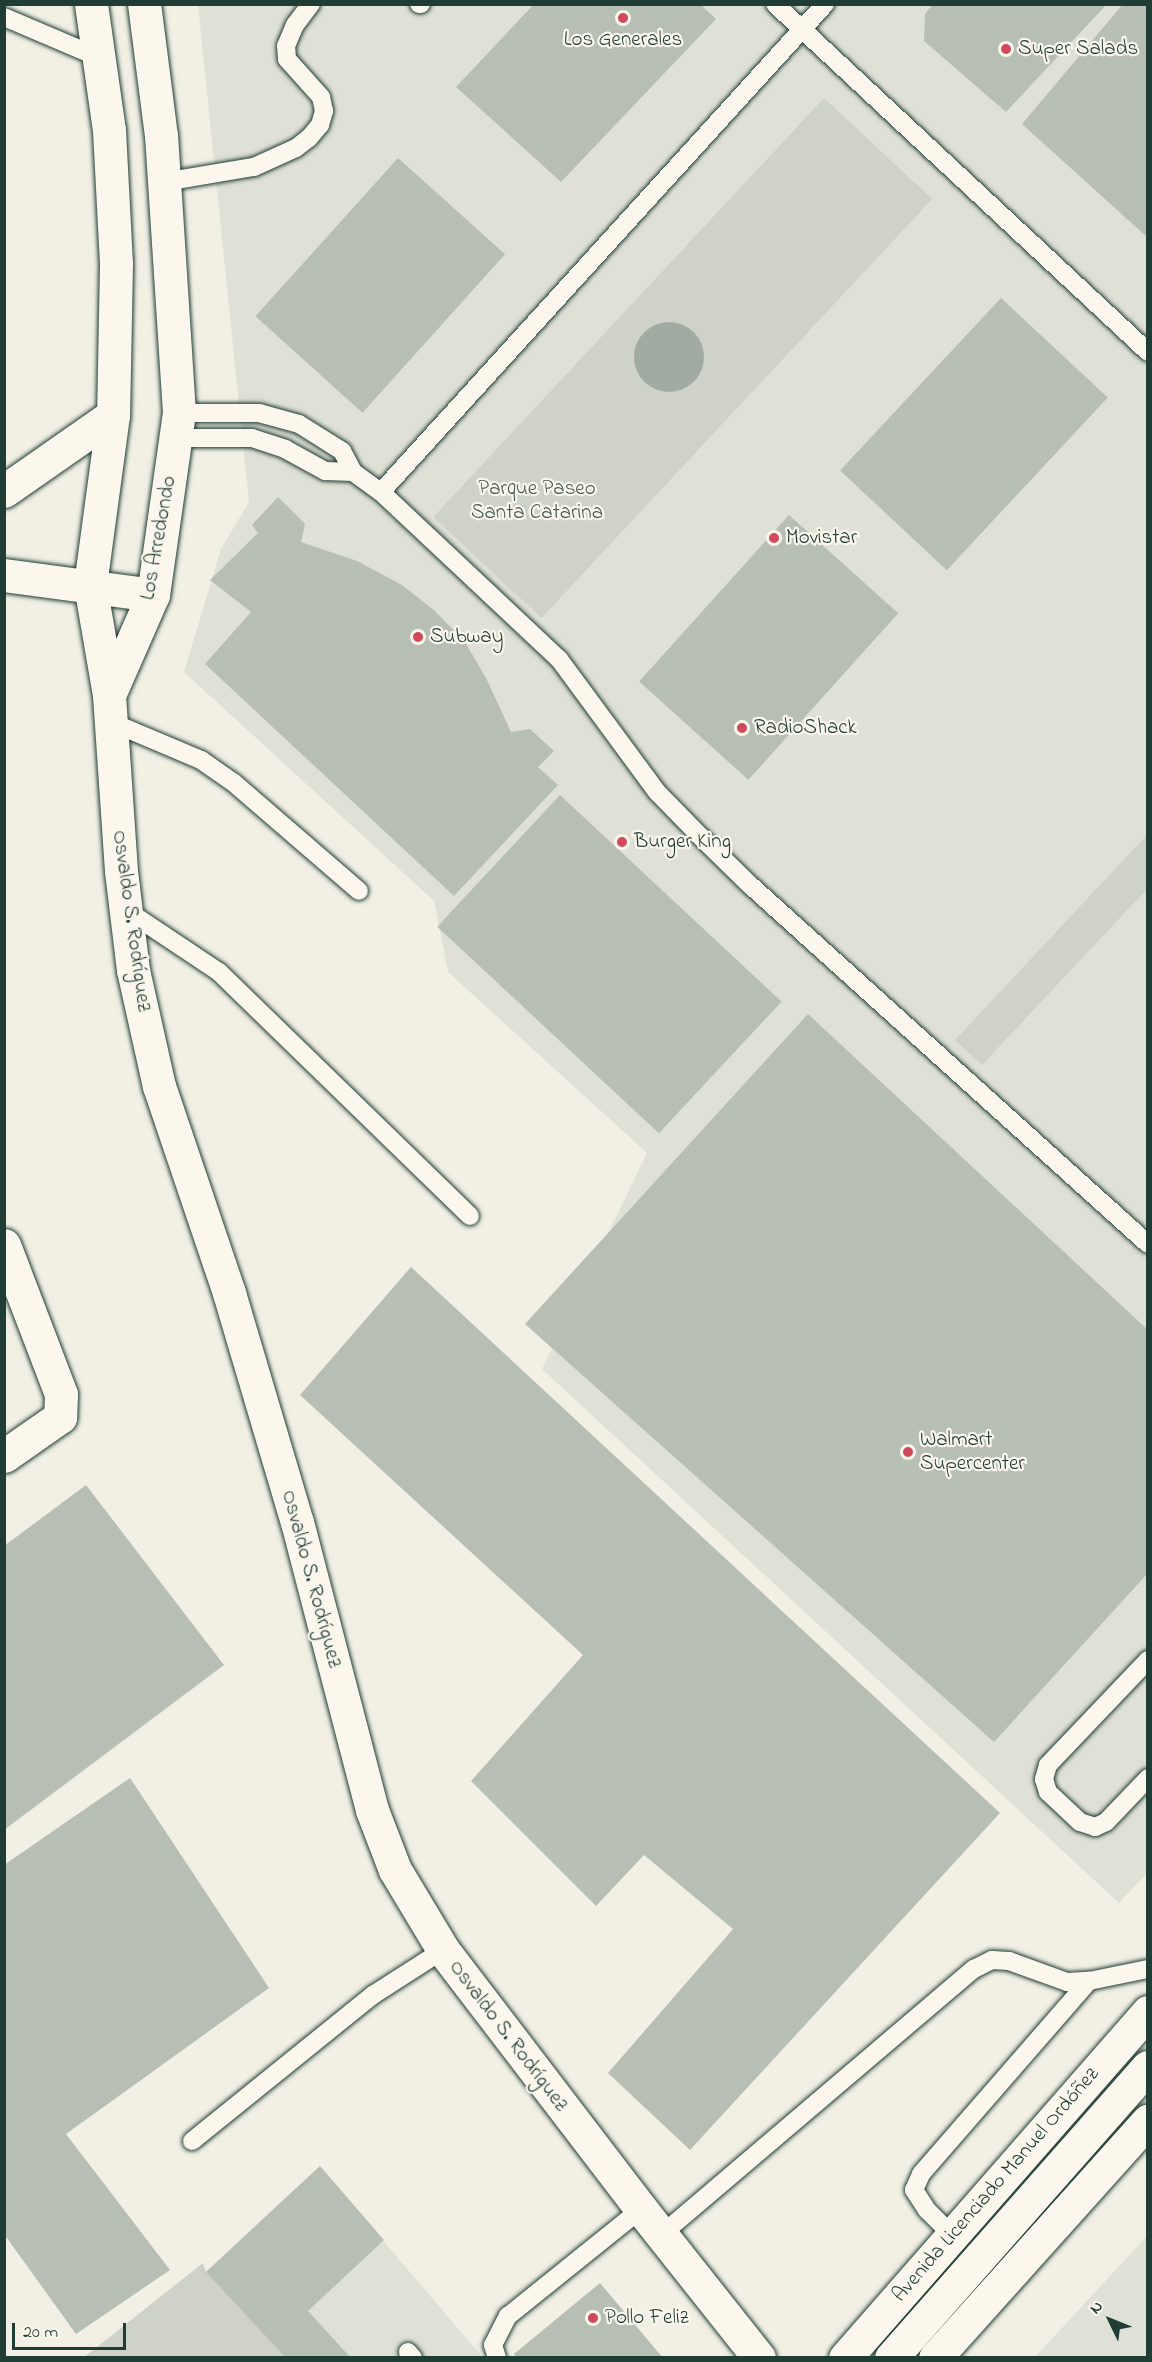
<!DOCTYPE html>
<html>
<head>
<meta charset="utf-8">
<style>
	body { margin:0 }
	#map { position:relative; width:1152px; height:2362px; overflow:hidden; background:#f2f0e5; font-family:"Indie Flower",sans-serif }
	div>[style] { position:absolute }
	.built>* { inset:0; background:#e0e1d6 }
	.green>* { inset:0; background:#cfd2c8; transform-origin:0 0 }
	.water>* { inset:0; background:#a2aba1 }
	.round { border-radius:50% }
	.building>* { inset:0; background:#b7beb3; transform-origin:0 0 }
	.roads { filter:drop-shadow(0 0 2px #1f3d34) drop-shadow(0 0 2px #1f3d34) }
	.lane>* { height:18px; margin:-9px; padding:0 9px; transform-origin:9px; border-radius:9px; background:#fbf7ec }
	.street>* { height:33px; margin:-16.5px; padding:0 16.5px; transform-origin:16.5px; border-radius:16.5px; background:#fbf7ec }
	.secondary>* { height:33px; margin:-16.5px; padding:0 16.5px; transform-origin:16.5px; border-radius:16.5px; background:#fbf7ec }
	.dots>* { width:16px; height:16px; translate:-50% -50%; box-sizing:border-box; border:3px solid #fbf7ec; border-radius:50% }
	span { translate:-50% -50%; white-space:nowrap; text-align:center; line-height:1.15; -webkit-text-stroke:4.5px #fbf7ec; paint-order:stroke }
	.poi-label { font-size:21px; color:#1f3d34 }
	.left { translate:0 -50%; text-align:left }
	.park-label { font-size:21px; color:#425b52 }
	.street-label { font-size:21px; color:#1f3d34 }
	.frame { position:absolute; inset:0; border:6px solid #1f3d34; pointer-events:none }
	.north { position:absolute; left:1080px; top:2290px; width:60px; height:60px; -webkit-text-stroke:4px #fbf7ec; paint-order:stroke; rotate:313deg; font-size:16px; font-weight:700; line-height:24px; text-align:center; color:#1f3d34 }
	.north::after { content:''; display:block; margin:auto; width:21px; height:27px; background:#1f3d34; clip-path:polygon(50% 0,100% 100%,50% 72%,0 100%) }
	.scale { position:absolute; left:12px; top:2323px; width:114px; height:27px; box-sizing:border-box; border:3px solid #1f3d34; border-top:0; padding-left:8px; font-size:18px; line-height:21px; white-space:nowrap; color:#1f3d34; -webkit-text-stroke:4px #fbf7ec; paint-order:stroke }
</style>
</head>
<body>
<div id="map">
	<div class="built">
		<i style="clip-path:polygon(198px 5px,1147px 5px,1148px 1872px,1119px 1903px,542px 1369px,647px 1153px,448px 972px,434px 901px,184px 672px,221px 549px,249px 502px)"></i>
		<i style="clip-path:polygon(320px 2166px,460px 2331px,483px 2357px,286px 2357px,206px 2272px)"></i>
		<i style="clip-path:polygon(1147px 2236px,1147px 2357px,1035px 2357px)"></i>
	</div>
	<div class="green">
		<i style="left:824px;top:98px;width:148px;height:573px;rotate:43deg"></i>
		<i style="clip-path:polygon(1147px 835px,1147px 889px,982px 1065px,955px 1040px)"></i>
		<i style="clip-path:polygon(203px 2263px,206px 2272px,286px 2357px,83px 2358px)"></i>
	</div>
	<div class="water">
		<i class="round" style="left:634px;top:322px;width:70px;height:70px"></i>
	</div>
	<div class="building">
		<i style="clip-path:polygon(534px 4px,700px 4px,716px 19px,561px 182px,456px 87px)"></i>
		<i style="clip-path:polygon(933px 4px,1107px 4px,1006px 112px,924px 41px,925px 14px)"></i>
		<i style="clip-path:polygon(1123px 4px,1148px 4px,1148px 238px,1022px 124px)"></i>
		<i style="left:398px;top:158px;width:144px;height:213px;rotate:42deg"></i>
		<i style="left:1001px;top:298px;width:146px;height:236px;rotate:43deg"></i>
		<i style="clip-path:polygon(278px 497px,305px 524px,301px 542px,357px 561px,402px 585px,435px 611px,465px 642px,486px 678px,511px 732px,530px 729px,554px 751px,538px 767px,558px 785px,454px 896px,205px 664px,251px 612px,210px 580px,258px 533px,252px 525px)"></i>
		<i style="left:789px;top:515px;width:147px;height:224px;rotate:42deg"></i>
		<i style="left:560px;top:795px;width:303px;height:180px;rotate:43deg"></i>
		<i style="clip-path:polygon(808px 1014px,1148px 1330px,1148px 1573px,994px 1742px,525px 1324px)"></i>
		<i style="clip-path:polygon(411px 1267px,1000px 1813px,690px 2150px,608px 2073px,733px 1929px,644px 1855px,596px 1906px,471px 1781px,583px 1655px,300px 1395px)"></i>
		<i style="clip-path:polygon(86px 1485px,224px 1665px,4px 1830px,4px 1546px)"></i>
		<i style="clip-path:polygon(130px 1778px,269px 1988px,66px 2134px,170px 2270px,76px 2334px,4px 2234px,4px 1865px)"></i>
		<i style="clip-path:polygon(320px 2166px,384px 2240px,308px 2311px,351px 2358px,286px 2358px,206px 2272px)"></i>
		<i style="clip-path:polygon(600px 2283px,663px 2358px,517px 2358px,514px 2354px)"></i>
	</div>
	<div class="roads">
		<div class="lane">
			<i style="left:419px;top:4px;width:2px"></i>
			<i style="left:775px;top:4px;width:510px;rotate:43.01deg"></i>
			<i style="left:4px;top:17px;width:102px;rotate:23.1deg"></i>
			<i style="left:164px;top:182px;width:91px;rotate:-9.5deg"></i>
			<i style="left:254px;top:167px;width:46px;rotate:-24.3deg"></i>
			<i style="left:296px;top:148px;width:16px;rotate:-38deg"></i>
			<i style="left:309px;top:138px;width:17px;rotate:-50deg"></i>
			<i style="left:320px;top:125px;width:15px;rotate:-74deg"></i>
			<i style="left:324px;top:111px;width:14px;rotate:-102deg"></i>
			<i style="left:321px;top:97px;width:51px;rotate:-131.8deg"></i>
			<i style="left:287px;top:59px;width:13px;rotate:-94deg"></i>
			<i style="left:286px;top:46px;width:23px;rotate:-67deg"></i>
			<i style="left:295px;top:25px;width:26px;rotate:-53deg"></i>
			<i style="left:179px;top:413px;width:80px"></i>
			<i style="left:259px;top:413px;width:41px;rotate:15.4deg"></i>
			<i style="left:299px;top:424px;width:51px;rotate:32.1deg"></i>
			<i style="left:342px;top:451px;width:24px;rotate:62deg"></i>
			<i style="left:353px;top:472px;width:34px;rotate:36deg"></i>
			<i style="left:381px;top:492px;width:244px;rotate:43.2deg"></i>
			<i style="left:559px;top:659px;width:165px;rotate:53.6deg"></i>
			<i style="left:657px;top:792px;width:64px;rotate:45.6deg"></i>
			<i style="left:702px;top:838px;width:66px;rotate:44.4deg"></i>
			<i style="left:749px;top:884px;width:537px;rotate:42.06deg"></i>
			<i style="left:177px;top:438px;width:75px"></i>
			<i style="left:252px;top:438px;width:35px;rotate:18deg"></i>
			<i style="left:285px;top:449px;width:46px;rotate:28.8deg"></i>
			<i style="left:325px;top:471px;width:28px;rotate:2deg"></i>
			<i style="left:381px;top:492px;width:660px;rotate:-47.7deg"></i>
			<i style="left:111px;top:722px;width:98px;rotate:22.9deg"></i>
			<i style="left:201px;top:760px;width:40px;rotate:34.9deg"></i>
			<i style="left:234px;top:783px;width:165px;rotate:40.8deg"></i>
			<i style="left:126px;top:910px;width:112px;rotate:33.7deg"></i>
			<i style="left:219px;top:972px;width:350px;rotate:44.2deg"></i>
			<i style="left:1148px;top:1660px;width:145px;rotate:133.6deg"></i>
			<i style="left:1048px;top:1765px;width:15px;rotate:106deg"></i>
			<i style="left:1044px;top:1779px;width:14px;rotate:73deg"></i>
			<i style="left:1048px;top:1792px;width:44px;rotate:43.2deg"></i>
			<i style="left:1080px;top:1822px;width:16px;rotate:18deg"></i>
			<i style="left:1095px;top:1827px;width:12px;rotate:-24deg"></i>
			<i style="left:1106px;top:1822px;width:61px;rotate:-46.3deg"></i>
			<i style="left:192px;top:2141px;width:233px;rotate:-38.9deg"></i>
			<i style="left:373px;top:1995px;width:83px;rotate:-32.7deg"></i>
			<i style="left:661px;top:2235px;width:411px;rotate:-40.4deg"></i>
			<i style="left:974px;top:1969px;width:20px;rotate:-27deg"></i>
			<i style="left:992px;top:1960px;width:17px;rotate:3deg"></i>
			<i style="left:1009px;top:1961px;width:62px;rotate:19.9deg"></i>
			<i style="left:1067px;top:1982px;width:22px;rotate:-3deg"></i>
			<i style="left:1089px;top:1981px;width:60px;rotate:-11.5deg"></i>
			<i style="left:952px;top:2235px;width:35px;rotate:-135deg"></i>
			<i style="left:927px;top:2210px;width:24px;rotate:-123deg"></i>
			<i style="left:914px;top:2190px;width:17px;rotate:-66deg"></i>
			<i style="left:921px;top:2174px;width:256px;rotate:-49deg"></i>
			<i style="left:408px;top:2352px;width:8px;rotate:50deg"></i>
			<i style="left:497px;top:2358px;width:14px;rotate:-107deg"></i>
			<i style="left:493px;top:2345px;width:33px;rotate:-63deg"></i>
			<i style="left:508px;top:2316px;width:171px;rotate:-38.8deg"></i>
		</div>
		<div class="street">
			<i style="left:4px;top:491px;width:133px;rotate:-34.9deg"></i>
			<i style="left:4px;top:575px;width:150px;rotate:7.6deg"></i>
			<i style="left:4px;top:1245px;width:160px;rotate:69.1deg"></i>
			<i style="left:61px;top:1394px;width:23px;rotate:92deg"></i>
			<i style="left:60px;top:1417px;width:68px;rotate:145.1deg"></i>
		</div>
		<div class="secondary">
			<i style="left:91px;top:4px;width:127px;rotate:81.9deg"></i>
			<i style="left:109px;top:130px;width:133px;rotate:87deg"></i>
			<i style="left:116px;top:263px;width:152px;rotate:91.1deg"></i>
			<i style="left:113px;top:415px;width:172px;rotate:97.7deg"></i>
			<i style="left:90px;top:585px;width:112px;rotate:80.2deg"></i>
			<i style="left:109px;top:695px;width:176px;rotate:86.1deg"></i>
			<i style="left:121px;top:871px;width:100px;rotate:83.1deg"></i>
			<i style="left:133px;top:970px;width:119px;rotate:77.4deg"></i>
			<i style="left:159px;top:1086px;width:219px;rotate:71.3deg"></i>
			<i style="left:229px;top:1293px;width:239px;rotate:73.5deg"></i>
			<i style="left:297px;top:1522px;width:298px;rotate:75.4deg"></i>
			<i style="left:372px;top:1810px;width:64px;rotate:69deg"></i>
			<i style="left:395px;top:1870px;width:93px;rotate:59deg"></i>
			<i style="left:443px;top:1950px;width:326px;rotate:52.6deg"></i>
			<i style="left:641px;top:2209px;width:190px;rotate:51.6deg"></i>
			<i style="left:109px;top:695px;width:109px;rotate:-66.3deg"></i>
			<i style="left:153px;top:595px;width:184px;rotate:-81.9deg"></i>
			<i style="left:179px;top:413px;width:278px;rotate:-93.7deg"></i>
			<i style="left:161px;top:136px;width:133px;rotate:-97.3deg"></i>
			<i style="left:845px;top:2358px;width:460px;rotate:-48.8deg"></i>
			<i style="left:891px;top:2358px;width:388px;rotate:-48.6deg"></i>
			<i style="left:935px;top:2358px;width:319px;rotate:-48.1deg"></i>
		</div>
	</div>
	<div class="dots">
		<i style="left:623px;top:18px;background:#d1495b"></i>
		<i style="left:1006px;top:49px;background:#d1495b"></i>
		<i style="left:774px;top:538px;background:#d1495b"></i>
		<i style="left:418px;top:637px;background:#d1495b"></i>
		<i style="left:742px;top:728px;background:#d1495b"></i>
		<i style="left:622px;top:842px;background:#d1495b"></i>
		<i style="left:908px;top:1452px;background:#d1495b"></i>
		<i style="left:593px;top:2318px;background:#d1495b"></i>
	</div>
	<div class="poi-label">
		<span style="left:623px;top:40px">Los Generales</span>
		<span class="left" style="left:1018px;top:49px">Super Salads</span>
		<span class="left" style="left:786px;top:538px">Movistar</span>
		<span class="left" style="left:430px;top:637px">Subway</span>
		<span class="left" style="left:754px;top:728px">RadioShack</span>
		<span class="left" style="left:634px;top:842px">Burger King</span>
		<span class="left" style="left:920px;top:1452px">Walmart<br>Supercenter</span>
		<span class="left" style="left:605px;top:2318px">Pollo Feliz</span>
	</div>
	<div class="park-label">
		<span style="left:537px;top:501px">Parque Paseo<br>Santa Catarina</span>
	</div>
	<div class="street-label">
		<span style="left:159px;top:538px;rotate:-80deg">Los Arredondo</span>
		<span style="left:131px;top:921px;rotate:82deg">Osvaldo S. Rodríguez</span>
		<span style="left:311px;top:1579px;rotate:75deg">Osvaldo S. Rodríguez</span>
		<span style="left:508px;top:2036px;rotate:53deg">Osvaldo S. Rodríguez</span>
		<span style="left:996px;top:2185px;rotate:-49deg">Avenida Licenciado Manuel Ordóñez</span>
	</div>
	<div class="frame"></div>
	<div class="north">N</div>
	<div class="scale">20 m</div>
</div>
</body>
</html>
